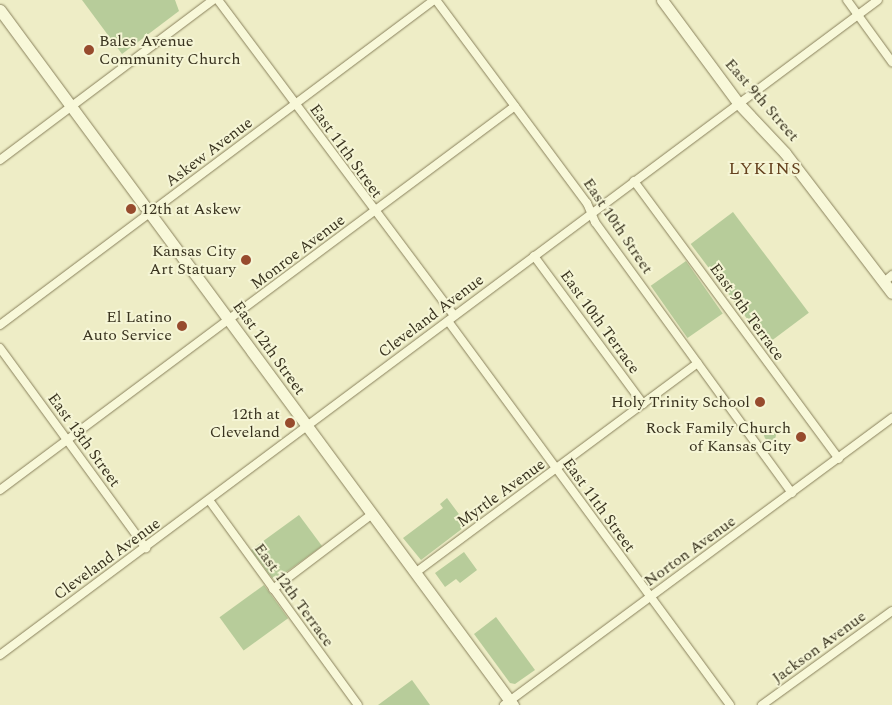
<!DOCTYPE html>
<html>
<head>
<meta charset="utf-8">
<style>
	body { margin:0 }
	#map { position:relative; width:892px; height:705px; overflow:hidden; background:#eeedc6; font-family:Spectral,serif }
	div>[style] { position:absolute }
	.green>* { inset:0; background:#b7cc9a; transform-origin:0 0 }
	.round { border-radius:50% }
	.roads { filter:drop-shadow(0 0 1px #89815c) drop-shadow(0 0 1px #89815c) }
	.street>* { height:8px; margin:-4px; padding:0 4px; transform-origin:4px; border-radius:4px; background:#f8f8d9 }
	.secondary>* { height:11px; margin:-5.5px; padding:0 5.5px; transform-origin:5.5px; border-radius:5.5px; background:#f8f8d9 }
	.dots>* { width:14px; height:14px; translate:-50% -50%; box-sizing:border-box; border:2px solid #f5f5d5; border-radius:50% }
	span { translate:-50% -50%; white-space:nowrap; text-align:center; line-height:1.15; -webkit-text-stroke:4px #f5f5d5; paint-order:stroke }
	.poi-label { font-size:16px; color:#39331f }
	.left { translate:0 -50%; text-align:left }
	.right { translate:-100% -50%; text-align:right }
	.street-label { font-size:16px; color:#39331f }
	.neighbourhood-label { font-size:18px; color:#65421f; letter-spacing:1px }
</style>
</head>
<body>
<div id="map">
	<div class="green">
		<i style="clip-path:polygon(82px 0,175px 0,179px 11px,122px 54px)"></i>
		<i style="left:733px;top:212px;width:126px;height:53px;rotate:53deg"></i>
		<i style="left:686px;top:261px;width:64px;height:43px;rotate:55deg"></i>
		<i class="round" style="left:764px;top:429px;width:12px;height:12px"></i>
		<i style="clip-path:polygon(447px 498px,467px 525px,421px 560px,403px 538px,443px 508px,440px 504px)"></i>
		<i style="clip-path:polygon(299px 515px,322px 546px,277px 579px,272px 578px,251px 550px)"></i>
		<i style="clip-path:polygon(464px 552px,477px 570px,460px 583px,456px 579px,445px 587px,435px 573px)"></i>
		<i style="left:264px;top:585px;width:41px;height:55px;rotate:54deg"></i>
		<i style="clip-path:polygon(496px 617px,535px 670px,515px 684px,510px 683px,474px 634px)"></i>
		<i style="clip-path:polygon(412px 680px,430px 705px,378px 705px)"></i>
	</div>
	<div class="roads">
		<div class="street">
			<i style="left:218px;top:0;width:394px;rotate:53.2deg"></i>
			<i style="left:436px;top:0;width:253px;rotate:53.4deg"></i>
			<i style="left:587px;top:203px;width:21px;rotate:67deg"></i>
			<i style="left:595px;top:222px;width:335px;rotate:54deg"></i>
			<i style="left:847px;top:0;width:77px;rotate:54deg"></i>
			<i style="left:0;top:160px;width:266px;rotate:-36.9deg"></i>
			<i style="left:634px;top:181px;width:345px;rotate:53.6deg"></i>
			<i style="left:534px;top:256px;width:184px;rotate:53.6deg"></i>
			<i style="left:884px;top:282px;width:11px;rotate:-41deg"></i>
			<i style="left:448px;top:321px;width:476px;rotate:53.7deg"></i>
			<i style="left:0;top:325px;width:542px;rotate:-36.83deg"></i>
			<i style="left:0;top:348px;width:248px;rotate:53.9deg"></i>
			<i style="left:0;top:490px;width:642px;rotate:-36.71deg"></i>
			<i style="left:209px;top:500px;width:253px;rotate:54deg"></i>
			<i style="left:415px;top:573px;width:352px;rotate:-36.6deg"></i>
			<i style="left:273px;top:589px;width:124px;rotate:-37.1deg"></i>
			<i style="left:0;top:655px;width:1095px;rotate:-36.72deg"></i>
			<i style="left:504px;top:705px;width:483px;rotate:-36.5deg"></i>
			<i style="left:762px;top:705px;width:160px;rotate:-35.9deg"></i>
		</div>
		<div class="secondary">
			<i style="left:662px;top:0;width:129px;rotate:53.5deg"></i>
			<i style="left:739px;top:104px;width:67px;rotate:46.8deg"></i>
			<i style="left:785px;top:153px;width:176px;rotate:52.6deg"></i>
			<i style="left:0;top:10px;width:864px;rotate:53.57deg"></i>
		</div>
	</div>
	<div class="dots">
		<i style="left:89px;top:50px;background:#974b2d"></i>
		<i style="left:131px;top:209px;background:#974b2d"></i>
		<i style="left:246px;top:260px;background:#974b2d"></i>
		<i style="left:182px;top:326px;background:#974b2d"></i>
		<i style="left:760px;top:402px;background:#974b2d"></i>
		<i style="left:290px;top:423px;background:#974b2d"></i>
		<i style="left:801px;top:437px;background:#974b2d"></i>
	</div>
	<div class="poi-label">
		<span class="left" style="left:99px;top:50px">Bales Avenue<br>Community Church</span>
		<span class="left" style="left:141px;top:209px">12th at Askew</span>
		<span class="right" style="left:236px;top:260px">Kansas City<br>Art Statuary</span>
		<span class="right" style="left:172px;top:326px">El Latino<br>Auto Service</span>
		<span class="right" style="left:750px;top:402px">Holy Trinity School</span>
		<span class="right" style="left:280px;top:423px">12th at<br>Cleveland</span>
		<span class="right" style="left:791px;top:437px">Rock Family Church<br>of Kansas City</span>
	</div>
	<div class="street-label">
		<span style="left:762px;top:100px;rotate:49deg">East 9th Street</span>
		<span style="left:346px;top:151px;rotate:54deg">East 11th Street</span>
		<span style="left:209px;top:152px;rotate:-37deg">Askew Avenue</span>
		<span style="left:618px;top:226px;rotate:56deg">East 10th Street</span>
		<span style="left:298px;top:252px;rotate:-37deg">Monroe Avenue</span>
		<span style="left:747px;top:312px;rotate:54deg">East 9th Terrace</span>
		<span style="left:431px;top:316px;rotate:-37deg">Cleveland Avenue</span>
		<span style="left:600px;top:322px;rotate:54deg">East 10th Terrace</span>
		<span style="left:269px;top:348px;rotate:54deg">East 12th Street</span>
		<span style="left:84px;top:440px;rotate:54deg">East 13th Street</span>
		<span style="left:501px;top:493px;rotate:-36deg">Myrtle Avenue</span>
		<span style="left:599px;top:505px;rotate:54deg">East 11th Street</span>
		<span style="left:690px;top:551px;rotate:-36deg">Norton Avenue</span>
		<span style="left:107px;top:559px;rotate:-36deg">Cleveland Avenue</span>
		<span style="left:294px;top:595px;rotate:54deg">East 12th Terrace</span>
		<span style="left:819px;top:647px;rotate:-36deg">Jackson Avenue</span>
	</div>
	<div class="neighbourhood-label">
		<span style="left:765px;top:169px">LYKINS</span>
	</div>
</div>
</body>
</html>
